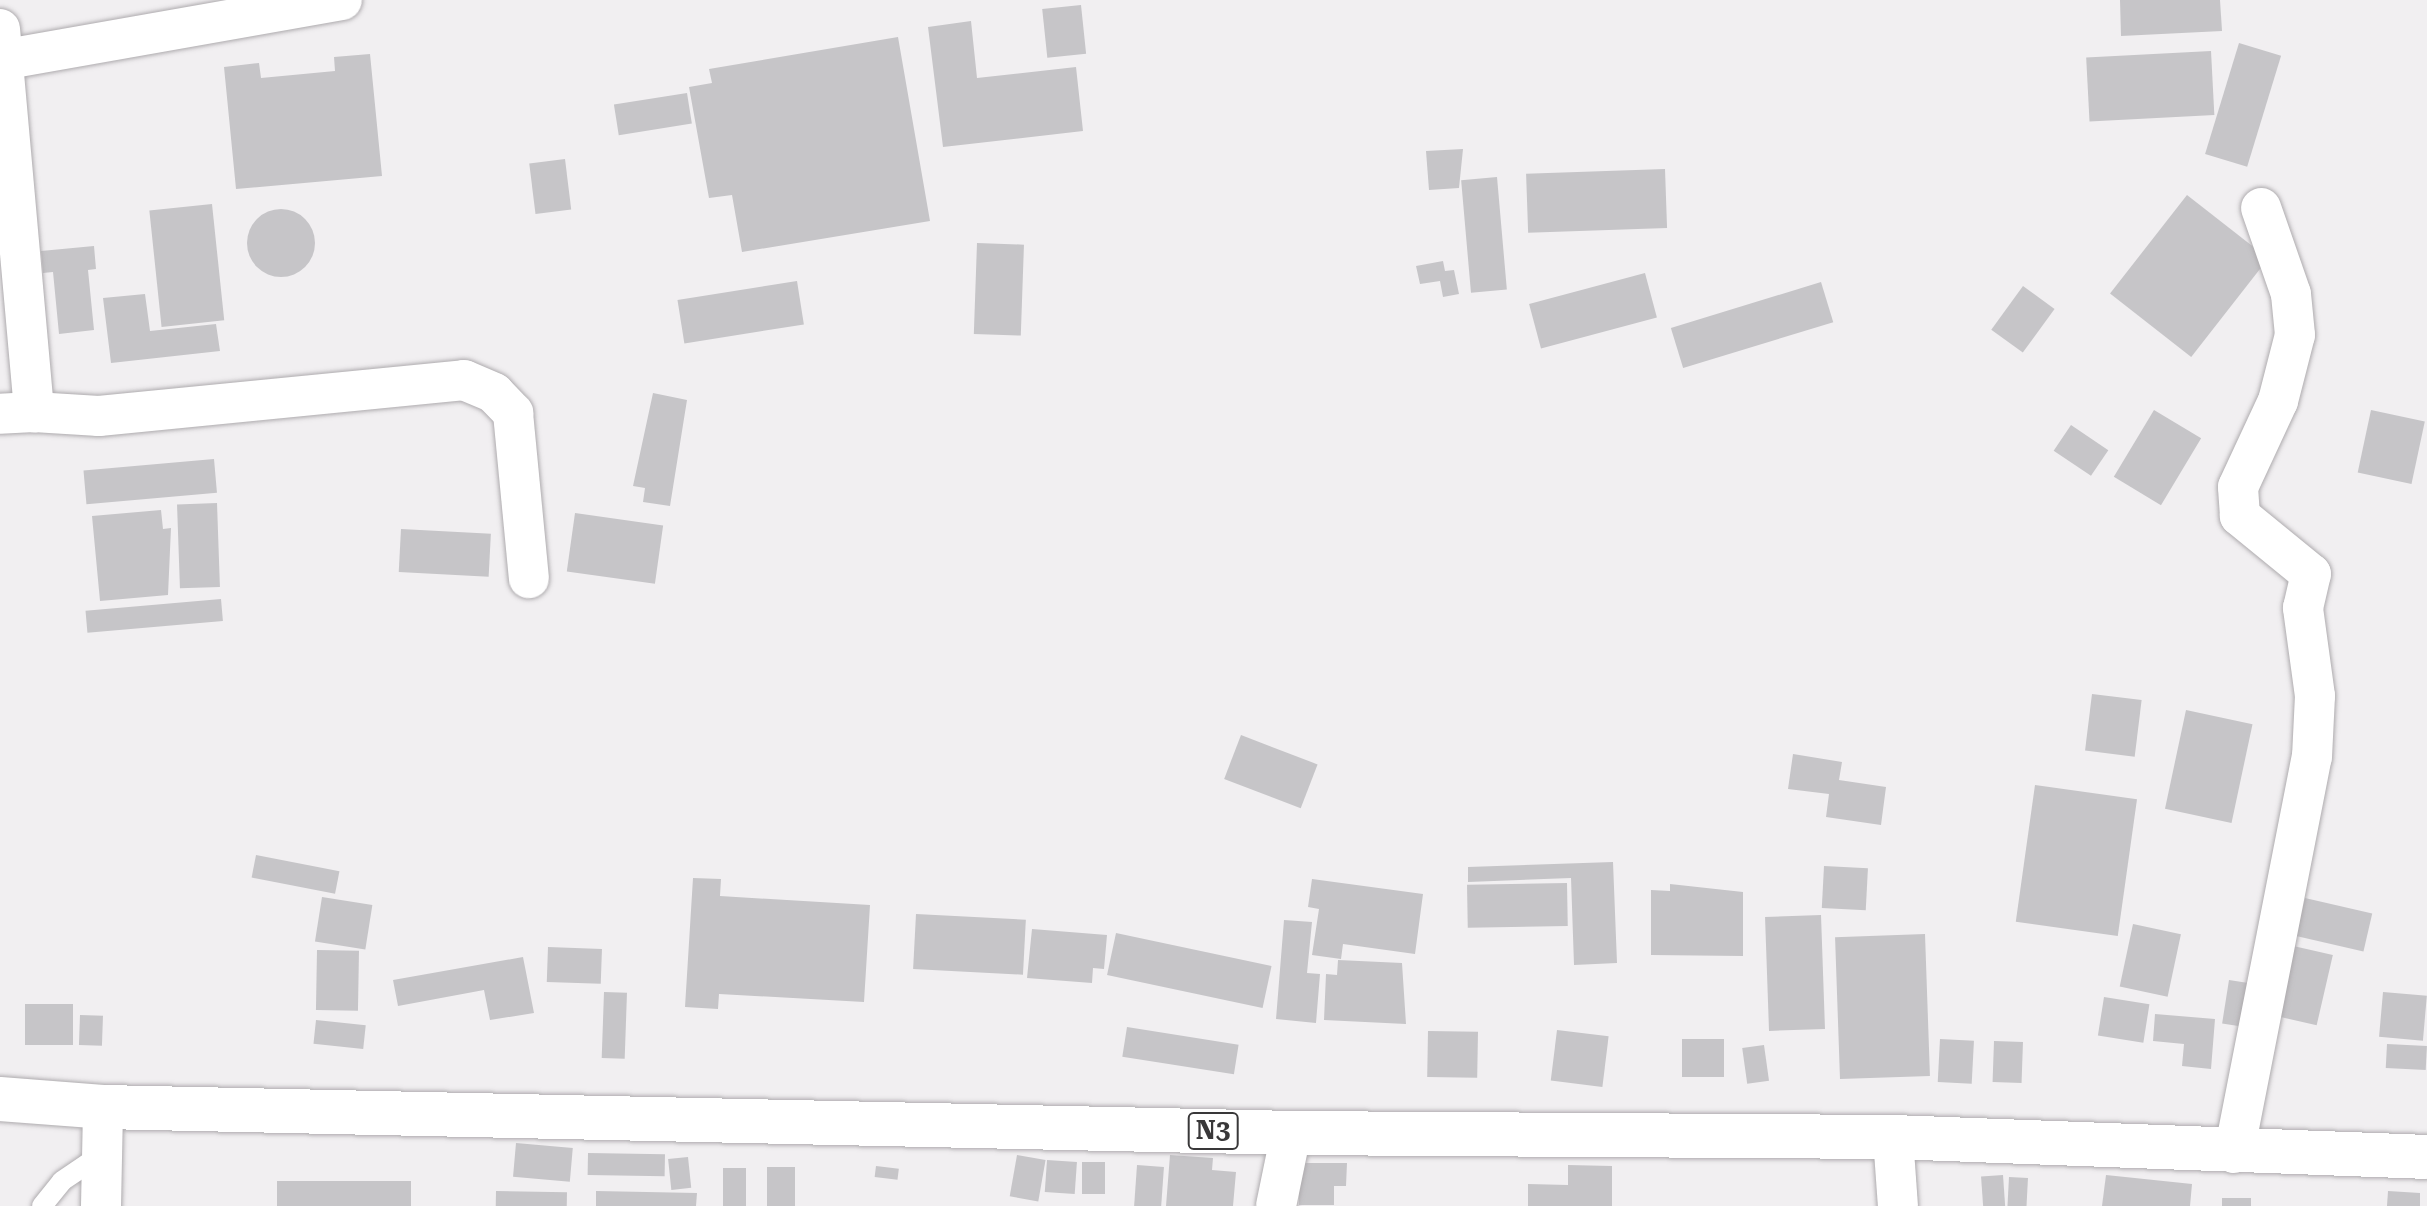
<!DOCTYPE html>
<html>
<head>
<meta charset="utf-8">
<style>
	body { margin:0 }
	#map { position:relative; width:2427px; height:1206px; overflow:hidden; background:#f1eff1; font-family:"Roboto Serif",serif }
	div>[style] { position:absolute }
	.building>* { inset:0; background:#c6c5c8; transform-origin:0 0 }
	.round { border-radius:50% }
	.roads { filter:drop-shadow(0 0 2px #aeabae) drop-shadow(0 0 2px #aeabae) }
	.service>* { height:20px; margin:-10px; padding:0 10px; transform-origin:10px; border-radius:10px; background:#fff }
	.minor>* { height:40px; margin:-20px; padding:0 20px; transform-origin:20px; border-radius:20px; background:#fff }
	.primary>* { height:44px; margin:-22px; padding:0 22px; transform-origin:22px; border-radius:22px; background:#fff }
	span { translate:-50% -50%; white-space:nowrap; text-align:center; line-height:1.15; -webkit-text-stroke:7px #fff; paint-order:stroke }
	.shield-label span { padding:2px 6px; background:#fff; border:2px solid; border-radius:6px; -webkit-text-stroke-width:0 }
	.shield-label { font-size:26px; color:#393839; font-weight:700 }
</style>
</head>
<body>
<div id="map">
	<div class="building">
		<i style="clip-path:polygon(2120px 0,2220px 0,2222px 31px,2121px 36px)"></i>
		<i style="left:1081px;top:5px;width:49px;height:39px;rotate:84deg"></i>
		<i style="clip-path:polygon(971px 21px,977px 78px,1076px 67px,1083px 131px,943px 147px,928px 27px)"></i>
		<i style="clip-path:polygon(898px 37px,930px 221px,742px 252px,732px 195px,709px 198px,689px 87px,712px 83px,709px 69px)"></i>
		<i style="left:2239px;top:43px;width:44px;height:116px;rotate:17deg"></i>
		<i style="left:2211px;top:51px;width:64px;height:125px;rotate:87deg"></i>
		<i style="clip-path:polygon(370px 54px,382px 176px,236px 189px,224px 67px,259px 63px,261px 78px,335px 71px,334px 57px)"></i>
		<i style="left:687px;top:93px;width:31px;height:74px;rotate:81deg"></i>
		<i style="clip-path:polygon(1463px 149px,1459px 188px,1429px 190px,1426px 151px)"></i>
		<i style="left:565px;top:159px;width:51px;height:36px;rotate:83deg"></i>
		<i style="left:1665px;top:169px;width:59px;height:139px;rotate:88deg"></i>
		<i style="left:1497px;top:177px;width:113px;height:36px;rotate:85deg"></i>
		<i style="left:2187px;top:195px;width:103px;height:125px;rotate:38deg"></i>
		<i style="left:212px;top:204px;width:117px;height:63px;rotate:84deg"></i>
		<i class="round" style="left:247px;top:209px;width:68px;height:68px"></i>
		<i style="left:977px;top:243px;width:47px;height:91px;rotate:2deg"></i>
		<i style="clip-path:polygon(94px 246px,96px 269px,88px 270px,94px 330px,59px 334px,53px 272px,43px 273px,41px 251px)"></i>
		<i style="clip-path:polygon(1443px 261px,1445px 271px,1454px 270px,1459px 294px,1443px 297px,1440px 281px,1420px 284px,1416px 266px)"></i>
		<i style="left:1645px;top:273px;width:46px;height:120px;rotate:75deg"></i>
		<i style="left:797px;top:281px;width:44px;height:121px;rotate:81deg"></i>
		<i style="left:1821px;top:282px;width:42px;height:157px;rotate:73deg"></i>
		<i style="left:2023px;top:286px;width:39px;height:54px;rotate:36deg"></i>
		<i style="clip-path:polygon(145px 294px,150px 331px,216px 324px,220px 351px,111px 363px,103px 298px)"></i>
		<i style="clip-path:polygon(653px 393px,687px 400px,670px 506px,643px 502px,645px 488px,633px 486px)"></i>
		<i style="left:2154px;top:410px;width:55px;height:78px;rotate:31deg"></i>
		<i style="left:2371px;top:410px;width:55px;height:64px;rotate:12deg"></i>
		<i style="left:2071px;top:425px;width:45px;height:31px;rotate:34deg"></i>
		<i style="left:214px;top:459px;width:34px;height:131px;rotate:85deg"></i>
		<i style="left:217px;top:503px;width:84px;height:40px;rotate:88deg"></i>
		<i style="clip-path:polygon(161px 510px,163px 529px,171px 528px,168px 595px,100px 601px,92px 516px)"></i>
		<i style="left:575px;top:513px;width:89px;height:59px;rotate:8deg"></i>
		<i style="left:401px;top:529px;width:90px;height:43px;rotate:3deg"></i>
		<i style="left:221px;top:599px;width:22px;height:136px;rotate:85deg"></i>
		<i style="left:2092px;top:694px;width:50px;height:57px;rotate:7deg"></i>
		<i style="left:2186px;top:710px;width:68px;height:101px;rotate:12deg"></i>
		<i style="left:1241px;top:735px;width:82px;height:47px;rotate:21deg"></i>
		<i style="clip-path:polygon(1793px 754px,1842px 762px,1839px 780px,1886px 787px,1881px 825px,1826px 817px,1829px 794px,1788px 789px)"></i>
		<i style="left:2035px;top:785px;width:103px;height:138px;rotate:8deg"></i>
		<i style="left:256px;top:855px;width:85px;height:23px;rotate:11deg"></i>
		<i style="clip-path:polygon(1613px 862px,1617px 963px,1574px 965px,1571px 878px,1468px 882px,1468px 867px)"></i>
		<i style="left:1824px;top:866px;width:44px;height:42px;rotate:3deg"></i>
		<i style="clip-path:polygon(693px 878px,721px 879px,720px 896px,870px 905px,864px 1002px,719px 994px,718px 1009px,685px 1007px)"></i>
		<i style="clip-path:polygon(1312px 879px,1423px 894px,1415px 954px,1343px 944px,1341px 959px,1312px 955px,1319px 909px,1308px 907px)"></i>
		<i style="left:1567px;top:883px;width:43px;height:100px;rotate:89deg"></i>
		<i style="clip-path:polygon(1670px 884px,1743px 892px,1743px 956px,1651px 955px,1651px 890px,1670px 891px)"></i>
		<i style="left:322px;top:897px;width:51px;height:45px;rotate:9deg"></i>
		<i style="left:2305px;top:898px;width:69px;height:39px;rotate:13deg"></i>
		<i style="left:916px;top:914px;width:110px;height:55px;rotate:3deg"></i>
		<i style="left:1821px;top:915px;width:114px;height:56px;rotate:88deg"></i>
		<i style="clip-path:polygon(1284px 920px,1312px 922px,1307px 973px,1320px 974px,1316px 1023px,1276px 1019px)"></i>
		<i style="left:2133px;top:924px;width:49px;height:64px;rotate:12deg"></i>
		<i style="clip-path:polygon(1032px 929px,1107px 935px,1104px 969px,1093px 968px,1092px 983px,1027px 978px)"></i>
		<i style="left:1116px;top:933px;width:159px;height:43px;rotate:12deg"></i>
		<i style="left:1925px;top:934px;width:142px;height:90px;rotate:88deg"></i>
		<i style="left:2289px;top:945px;width:45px;height:72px;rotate:13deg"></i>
		<i style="left:548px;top:947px;width:54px;height:35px;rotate:2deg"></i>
		<i style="left:317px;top:950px;width:42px;height:60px;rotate:1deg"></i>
		<i style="clip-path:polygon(523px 957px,534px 1013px,490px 1020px,484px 990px,398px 1006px,393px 980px)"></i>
		<i style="clip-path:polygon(1338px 960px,1402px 963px,1406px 1024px,1324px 1020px,1326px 974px,1337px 975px)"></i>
		<i style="left:2229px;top:980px;width:26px;height:44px;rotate:9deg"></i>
		<i style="left:604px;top:992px;width:23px;height:66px;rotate:2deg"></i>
		<i style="left:2383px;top:992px;width:44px;height:45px;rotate:5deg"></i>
		<i style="left:2104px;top:997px;width:46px;height:39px;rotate:9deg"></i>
		<i style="left:25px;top:1004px;width:48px;height:41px"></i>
		<i style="clip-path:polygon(2155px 1014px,2215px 1019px,2211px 1069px,2182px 1066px,2184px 1044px,2153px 1041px)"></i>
		<i style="left:80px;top:1015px;width:23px;height:30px;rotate:2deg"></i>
		<i style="left:316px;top:1020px;width:50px;height:24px;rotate:6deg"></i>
		<i style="left:1127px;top:1027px;width:113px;height:30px;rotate:9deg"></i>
		<i style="left:1557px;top:1030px;width:52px;height:51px;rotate:7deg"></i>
		<i style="left:1428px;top:1031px;width:50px;height:46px;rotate:1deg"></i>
		<i style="left:1724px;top:1039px;width:38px;height:42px;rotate:90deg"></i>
		<i style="left:1940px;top:1039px;width:34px;height:43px;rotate:3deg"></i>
		<i style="left:1994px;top:1041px;width:29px;height:41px;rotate:2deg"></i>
		<i style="left:2387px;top:1044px;width:40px;height:24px;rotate:3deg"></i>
		<i style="left:1764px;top:1045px;width:36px;height:22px;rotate:82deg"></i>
		<i style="left:516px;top:1143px;width:57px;height:34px;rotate:5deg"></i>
		<i style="left:588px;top:1153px;width:77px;height:22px;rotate:1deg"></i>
		<i style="left:1017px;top:1155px;width:29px;height:42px;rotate:10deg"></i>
		<i style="clip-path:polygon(1170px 1155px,1213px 1158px,1212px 1170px,1236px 1172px,1233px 1206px,1166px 1206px)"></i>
		<i style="left:688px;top:1157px;width:31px;height:20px;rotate:84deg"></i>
		<i style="left:1047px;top:1160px;width:30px;height:32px;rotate:4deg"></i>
		<i style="left:1082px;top:1162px;width:23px;height:32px"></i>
		<i style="clip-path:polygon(1299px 1163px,1347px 1163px,1346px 1186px,1334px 1186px,1334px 1205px,1299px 1205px)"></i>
		<i style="left:1137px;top:1165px;width:27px;height:41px;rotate:4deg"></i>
		<i style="clip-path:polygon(1568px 1165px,1612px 1166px,1612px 1206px,1528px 1206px,1528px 1184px,1568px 1185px)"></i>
		<i style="left:876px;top:1166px;width:23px;height:11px;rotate:7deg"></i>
		<i style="left:767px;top:1167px;width:28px;height:39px"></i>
		<i style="left:723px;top:1168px;width:23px;height:38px"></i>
		<i style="left:2003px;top:1175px;width:31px;height:22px;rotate:86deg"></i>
		<i style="clip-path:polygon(2106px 1175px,2192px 1184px,2190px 1206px,2102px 1206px)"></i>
		<i style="left:2009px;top:1177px;width:19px;height:29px;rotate:3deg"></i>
		<i style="left:277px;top:1181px;width:134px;height:25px"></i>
		<i style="left:496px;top:1191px;width:71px;height:15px;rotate:1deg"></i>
		<i style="clip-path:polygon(596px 1191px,697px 1193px,696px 1206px,596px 1206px)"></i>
		<i style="clip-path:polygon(2388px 1191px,2420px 1193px,2420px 1206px,2387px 1206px)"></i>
		<i style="left:2222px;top:1198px;width:29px;height:8px"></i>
	</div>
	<div class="roads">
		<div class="service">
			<i style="left:42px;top:1206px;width:32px;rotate:-51deg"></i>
			<i style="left:62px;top:1181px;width:48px;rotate:-34deg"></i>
		</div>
		<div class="minor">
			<i style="left:0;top:29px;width:385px;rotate:84.9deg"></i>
			<i style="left:34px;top:412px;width:34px;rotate:177deg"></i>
			<i style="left:7px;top:59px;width:340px;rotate:-10deg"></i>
			<i style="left:34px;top:412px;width:65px;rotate:3.5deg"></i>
			<i style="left:99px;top:416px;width:367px;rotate:-5.6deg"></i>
			<i style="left:464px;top:380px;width:33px;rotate:23deg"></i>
			<i style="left:494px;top:393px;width:28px;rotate:46deg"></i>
			<i style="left:513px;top:413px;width:166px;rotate:84.5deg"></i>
			<i style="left:1893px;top:1137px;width:69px;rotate:85.9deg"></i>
			<i style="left:2234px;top:1153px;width:404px;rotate:-78.9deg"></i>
			<i style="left:2312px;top:757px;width:61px;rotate:-87.2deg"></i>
			<i style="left:2315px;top:696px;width:89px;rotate:-97.8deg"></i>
			<i style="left:2303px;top:608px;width:35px;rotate:-77deg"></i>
			<i style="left:2311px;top:574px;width:92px;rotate:-140.8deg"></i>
			<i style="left:2240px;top:516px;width:29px;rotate:-94deg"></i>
			<i style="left:2238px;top:487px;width:95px;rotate:-65.1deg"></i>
			<i style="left:2278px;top:401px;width:68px;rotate:-75.6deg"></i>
			<i style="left:2295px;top:335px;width:41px;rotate:-95.6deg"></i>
			<i style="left:2291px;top:294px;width:91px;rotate:-109.2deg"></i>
			<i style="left:101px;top:1206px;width:99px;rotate:-88.8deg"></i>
			<i style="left:1276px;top:1206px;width:75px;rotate:-78.4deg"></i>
		</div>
		<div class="primary">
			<i style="left:0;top:1099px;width:103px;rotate:4.4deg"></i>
			<i style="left:103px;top:1107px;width:1188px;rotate:1.25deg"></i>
			<i style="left:1291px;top:1133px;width:602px;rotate:0.38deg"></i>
			<i style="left:1893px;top:1137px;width:534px;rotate:2.14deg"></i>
		</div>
	</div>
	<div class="shield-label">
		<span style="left:1213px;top:1131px">N3</span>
	</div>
</div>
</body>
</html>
